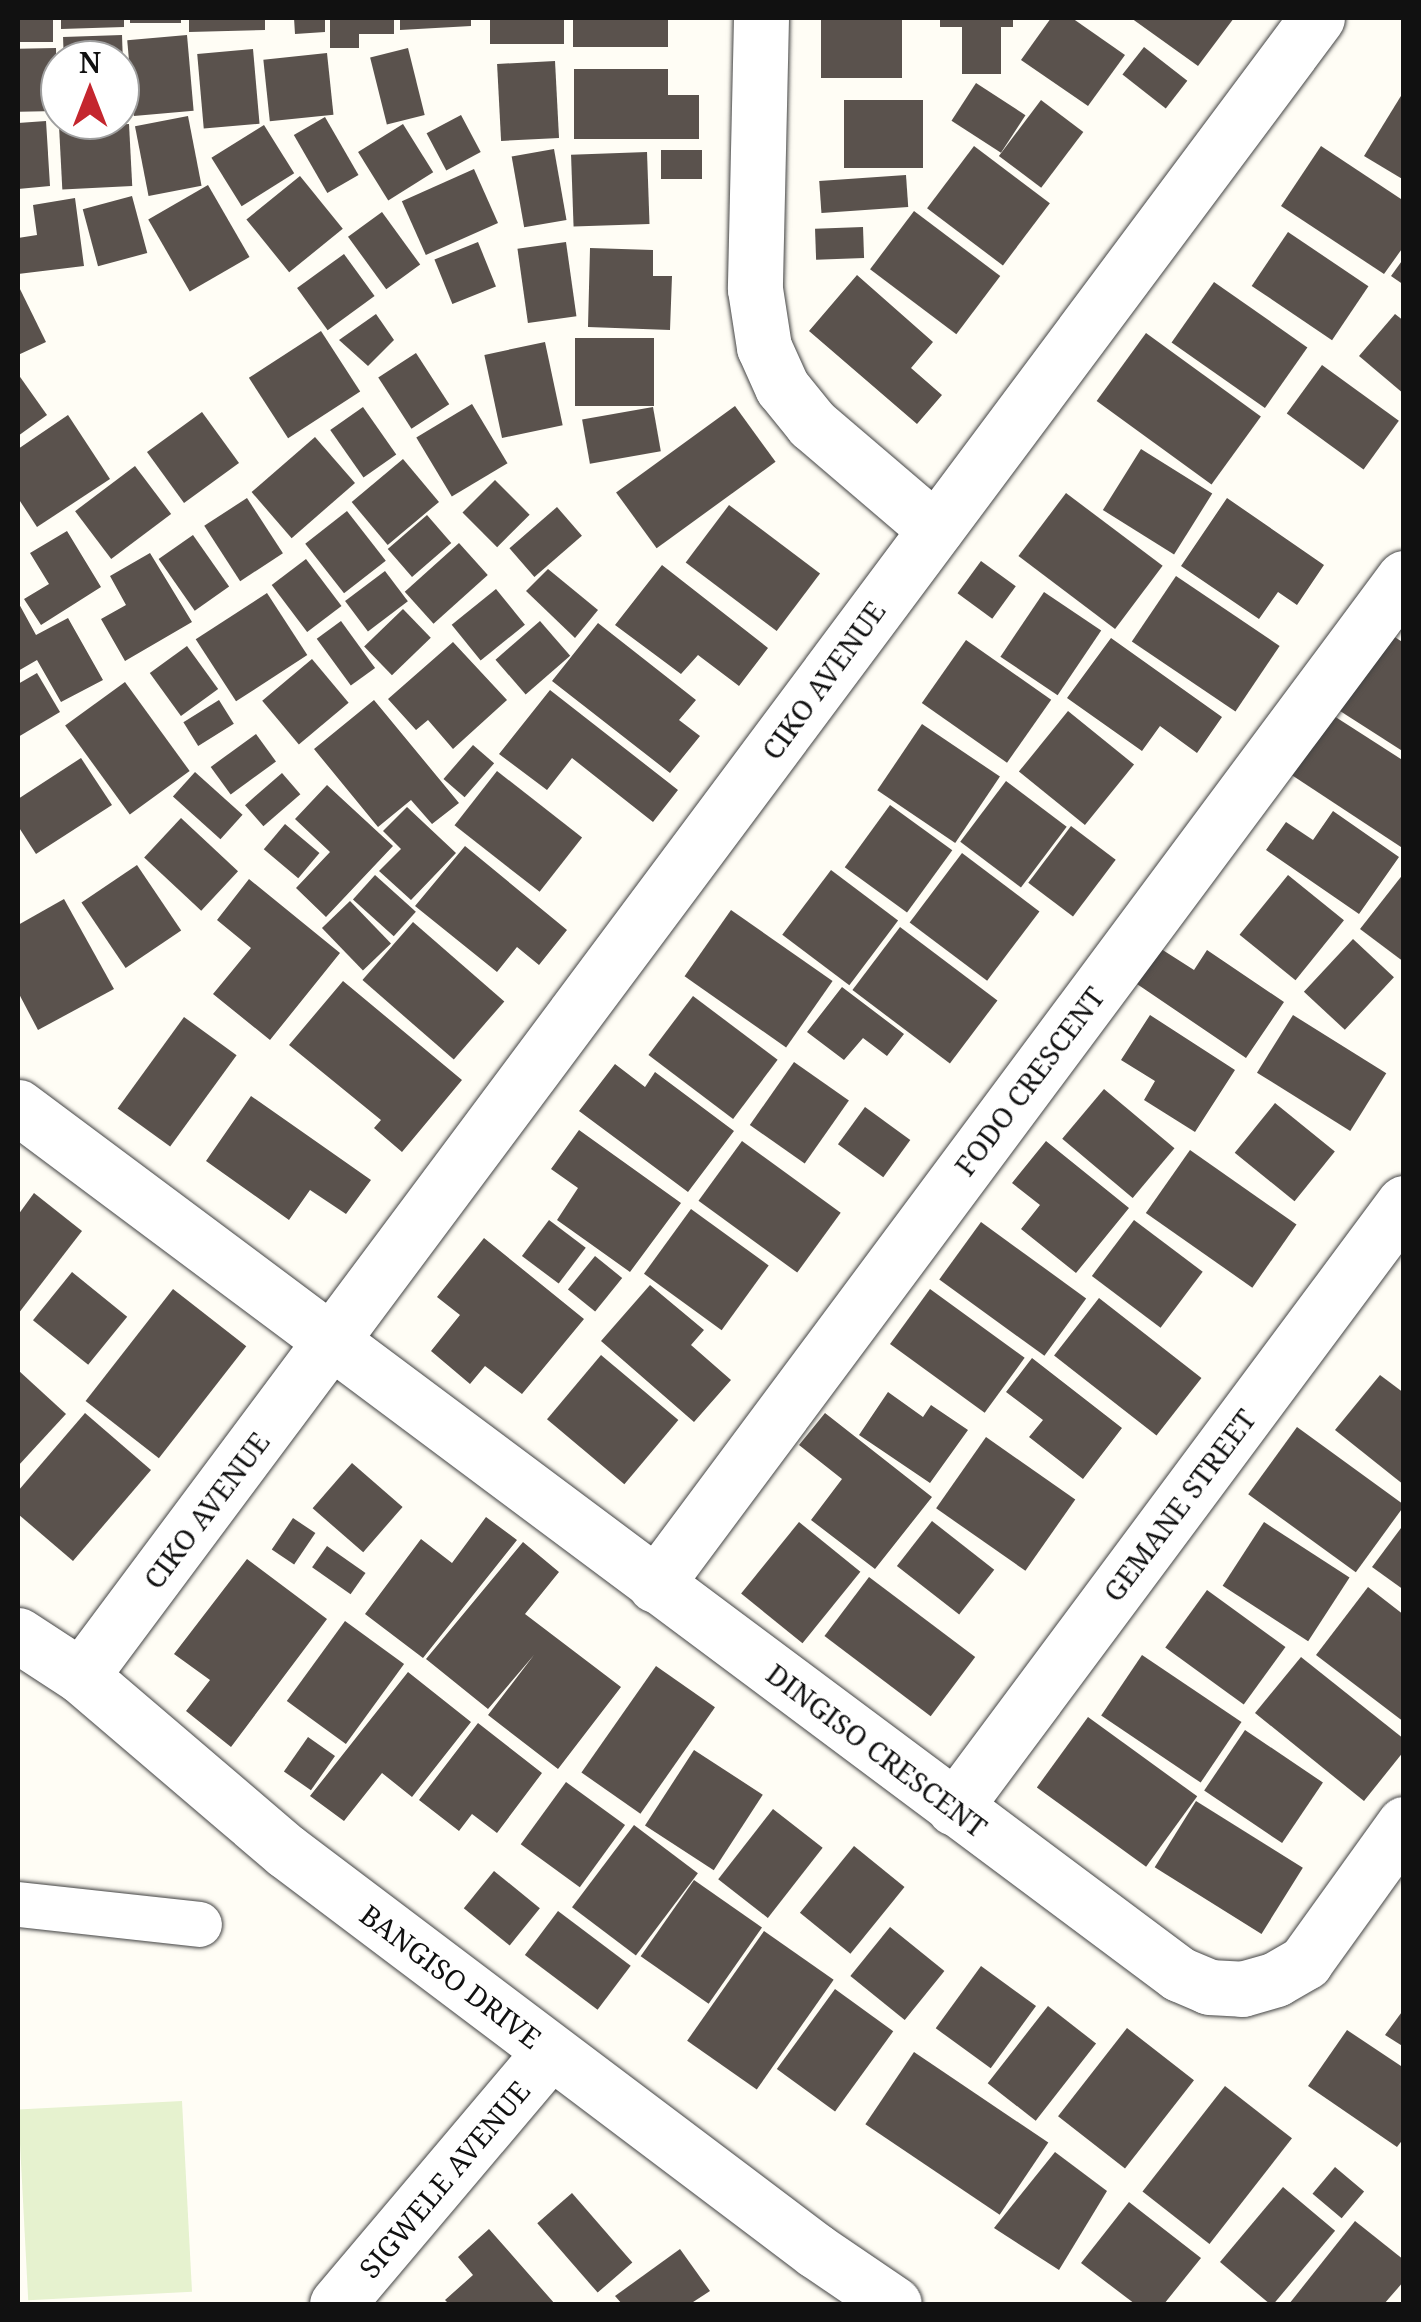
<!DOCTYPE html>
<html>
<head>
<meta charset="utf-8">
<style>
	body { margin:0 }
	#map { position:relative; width:1421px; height:2322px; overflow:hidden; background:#fffdf5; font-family:"Noto Serif",serif }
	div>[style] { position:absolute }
	.pitch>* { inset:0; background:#e6f2cf; transform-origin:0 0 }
	.building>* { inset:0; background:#5a524d; transform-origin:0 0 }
	.roads { filter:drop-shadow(0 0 2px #444) drop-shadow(0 0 2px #444) }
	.service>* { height:45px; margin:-22.5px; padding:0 22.5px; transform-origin:22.5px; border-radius:22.5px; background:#fff }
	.minor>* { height:55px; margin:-27.5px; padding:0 27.5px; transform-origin:27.5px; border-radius:27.5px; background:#fff }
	span { translate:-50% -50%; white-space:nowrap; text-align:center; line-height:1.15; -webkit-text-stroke:10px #fff; paint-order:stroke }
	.street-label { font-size:28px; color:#111 }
	.frame { position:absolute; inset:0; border:20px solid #111; pointer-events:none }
	.north { position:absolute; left:40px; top:40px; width:100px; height:100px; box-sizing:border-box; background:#fff; border:2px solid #a0a0a0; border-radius:50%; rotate:0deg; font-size:28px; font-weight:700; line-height:40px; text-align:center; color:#111 }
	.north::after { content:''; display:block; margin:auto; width:35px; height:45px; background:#c4262e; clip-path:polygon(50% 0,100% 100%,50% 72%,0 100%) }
</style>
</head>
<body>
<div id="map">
	<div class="pitch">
		<i style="left:182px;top:2101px;width:191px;height:164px;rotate:87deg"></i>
	</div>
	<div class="building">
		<i style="left:18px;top:18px;width:35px;height:24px"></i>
		<i style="clip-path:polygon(61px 18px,124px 18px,124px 27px,61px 29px)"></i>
		<i style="left:130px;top:18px;width:51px;height:5px"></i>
		<i style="clip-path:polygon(189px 18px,265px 18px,265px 30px,189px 32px)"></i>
		<i style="clip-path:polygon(294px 18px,325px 18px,325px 32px,295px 34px)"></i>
		<i style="clip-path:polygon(330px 18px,394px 18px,394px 34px,359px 34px,359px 48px,330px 48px)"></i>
		<i style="clip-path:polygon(400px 18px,471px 18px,471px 26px,400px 30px)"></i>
		<i style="left:490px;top:18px;width:74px;height:26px"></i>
		<i style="left:573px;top:18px;width:95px;height:29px"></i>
		<i style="left:821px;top:18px;width:81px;height:60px"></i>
		<i style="clip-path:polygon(940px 18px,1013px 18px,1013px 27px,1001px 27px,1001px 74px,962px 74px,962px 27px,940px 27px)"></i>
		<i style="clip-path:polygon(1051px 18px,1072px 18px,1125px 55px,1088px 106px,1021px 60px)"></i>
		<i style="clip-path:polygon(1131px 18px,1234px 18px,1198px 66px)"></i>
		<i style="left:122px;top:35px;width:25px;height:59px;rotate:88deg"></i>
		<i style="left:187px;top:35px;width:76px;height:60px;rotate:85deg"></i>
		<i style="left:1144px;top:47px;width:55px;height:35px;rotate:38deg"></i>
		<i style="left:56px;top:48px;width:63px;height:38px;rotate:89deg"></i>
		<i style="left:408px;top:48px;width:69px;height:39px;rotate:76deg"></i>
		<i style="left:253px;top:49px;width:75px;height:56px;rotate:85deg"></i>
		<i style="left:327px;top:53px;width:62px;height:64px;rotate:84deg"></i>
		<i style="left:555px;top:61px;width:77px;height:58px;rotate:87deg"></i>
		<i style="clip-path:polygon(574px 69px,668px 69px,668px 95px,699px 95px,699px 139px,574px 139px)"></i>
		<i style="left:976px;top:83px;width:59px;height:45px;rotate:33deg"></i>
		<i style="clip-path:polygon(1404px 91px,1404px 180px,1364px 156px)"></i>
		<i style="left:844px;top:100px;width:79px;height:68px"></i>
		<i style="left:1041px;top:100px;width:53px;height:70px;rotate:37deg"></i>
		<i style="left:461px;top:115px;width:42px;height:39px;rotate:62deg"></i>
		<i style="left:188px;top:116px;width:71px;height:54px;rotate:79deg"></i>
		<i style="left:325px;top:117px;width:67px;height:36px;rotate:60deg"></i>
		<i style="clip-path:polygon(46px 121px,50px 186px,18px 189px,18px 123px)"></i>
		<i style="left:129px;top:124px;width:62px;height:70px;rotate:87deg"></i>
		<i style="left:403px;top:124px;width:57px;height:53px;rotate:58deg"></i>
		<i style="left:264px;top:125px;width:57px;height:62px;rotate:58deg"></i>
		<i style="left:974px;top:146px;width:95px;height:78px;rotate:37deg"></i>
		<i style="clip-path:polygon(1321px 146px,1404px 201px,1404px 246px,1384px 274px,1281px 206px)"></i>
		<i style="left:554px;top:149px;width:72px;height:43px;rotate:80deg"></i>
		<i style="left:702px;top:150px;width:29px;height:41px;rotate:90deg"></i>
		<i style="left:647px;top:152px;width:72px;height:76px;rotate:88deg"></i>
		<i style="left:474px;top:169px;width:59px;height:79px;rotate:66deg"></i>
		<i style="left:906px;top:175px;width:32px;height:87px;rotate:86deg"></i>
		<i style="left:300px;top:176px;width:68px;height:69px;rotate:51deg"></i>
		<i style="left:208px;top:185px;width:83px;height:69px;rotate:60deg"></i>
		<i style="left:132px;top:196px;width:59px;height:51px;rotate:75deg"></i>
		<i style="clip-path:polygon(75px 198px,84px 266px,18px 274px,18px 238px,37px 235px,33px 205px)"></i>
		<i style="left:914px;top:211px;width:108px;height:73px;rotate:37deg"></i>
		<i style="left:382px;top:212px;width:65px;height:42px;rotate:54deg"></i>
		<i style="left:863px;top:227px;width:31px;height:48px;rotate:88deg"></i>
		<i style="left:1288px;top:232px;width:97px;height:65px;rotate:34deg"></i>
		<i style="left:478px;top:242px;width:48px;height:47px;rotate:68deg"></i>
		<i style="left:566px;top:242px;width:75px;height:49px;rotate:82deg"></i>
		<i style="clip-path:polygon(590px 248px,653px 250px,653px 276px,672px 276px,670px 330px,588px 327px)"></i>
		<i style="left:344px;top:254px;width:52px;height:58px;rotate:54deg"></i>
		<i style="clip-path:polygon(1404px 258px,1404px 285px,1391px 276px)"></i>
		<i style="clip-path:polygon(857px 275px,933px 342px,911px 368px,942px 395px,917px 424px,809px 331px)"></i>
		<i style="left:1214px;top:282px;width:114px;height:74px;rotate:35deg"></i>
		<i style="clip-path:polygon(18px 285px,46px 342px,18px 355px)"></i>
		<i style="clip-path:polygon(376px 314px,394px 340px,368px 366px,339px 340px)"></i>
		<i style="clip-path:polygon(1395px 314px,1404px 321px,1404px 394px,1359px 356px)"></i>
		<i style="left:321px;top:331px;width:72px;height:86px;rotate:57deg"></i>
		<i style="left:1146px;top:333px;width:142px;height:84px;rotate:36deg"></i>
		<i style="left:575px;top:338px;width:79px;height:68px"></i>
		<i style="left:545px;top:342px;width:85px;height:62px;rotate:78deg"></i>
		<i style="left:416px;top:353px;width:61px;height:45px;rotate:57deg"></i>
		<i style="left:1322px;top:365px;width:95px;height:60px;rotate:36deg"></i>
		<i style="clip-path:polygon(18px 374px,47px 415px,18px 436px)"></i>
		<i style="left:472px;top:404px;width:69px;height:65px;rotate:59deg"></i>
		<i style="left:735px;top:406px;width:69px;height:147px;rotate:54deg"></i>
		<i style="left:363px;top:407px;width:58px;height:40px;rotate:55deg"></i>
		<i style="left:653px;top:407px;width:45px;height:72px;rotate:80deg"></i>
		<i style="left:202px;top:412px;width:63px;height:68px;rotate:54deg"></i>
		<i style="clip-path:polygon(68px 415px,110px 479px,37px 527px,18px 498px,18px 449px)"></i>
		<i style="left:315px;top:437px;width:61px;height:84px;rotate:49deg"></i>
		<i style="left:1141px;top:449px;width:84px;height:72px;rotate:32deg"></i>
		<i style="left:403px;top:459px;width:56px;height:67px;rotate:50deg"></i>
		<i style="left:135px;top:466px;width:60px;height:75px;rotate:53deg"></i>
		<i style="left:495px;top:480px;width:49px;height:46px;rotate:45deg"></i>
		<i style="left:1066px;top:493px;width:121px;height:79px;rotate:37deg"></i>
		<i style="left:247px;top:498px;width:66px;height:51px;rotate:57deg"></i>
		<i style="clip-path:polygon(1227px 498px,1324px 565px,1297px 605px,1278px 592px,1259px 619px,1181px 566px)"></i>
		<i style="left:729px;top:505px;width:114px;height:72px;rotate:37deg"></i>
		<i style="left:557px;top:507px;width:38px;height:63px;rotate:49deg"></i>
		<i style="left:347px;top:511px;width:63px;height:53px;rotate:52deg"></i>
		<i style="left:427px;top:515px;width:37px;height:52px;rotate:49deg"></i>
		<i style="clip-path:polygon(67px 531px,101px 587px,41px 625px,24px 599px,49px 584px,30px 553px)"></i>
		<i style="left:193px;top:535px;width:63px;height:42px;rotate:55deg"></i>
		<i style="left:459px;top:543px;width:43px;height:73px;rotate:48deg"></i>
		<i style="clip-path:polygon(150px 553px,192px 622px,125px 661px,101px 619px,126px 605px,110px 576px)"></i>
		<i style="left:306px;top:559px;width:59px;height:43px;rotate:53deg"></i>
		<i style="left:981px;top:561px;width:43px;height:40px;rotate:36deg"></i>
		<i style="clip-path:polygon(662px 565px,768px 648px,739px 686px,698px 655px,681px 674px,615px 625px)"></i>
		<i style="clip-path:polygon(548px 569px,598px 610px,575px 638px,526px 591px)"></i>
		<i style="left:385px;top:571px;width:38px;height:50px;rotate:53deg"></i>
		<i style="left:1176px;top:576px;width:125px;height:79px;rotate:34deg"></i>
		<i style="left:496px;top:589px;width:46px;height:57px;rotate:51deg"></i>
		<i style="left:1044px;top:592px;width:69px;height:78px;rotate:34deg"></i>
		<i style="left:267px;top:593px;width:74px;height:85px;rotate:57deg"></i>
		<i style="clip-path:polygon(18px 602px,36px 635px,68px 618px,103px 680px,61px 702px,37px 660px,18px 671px)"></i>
		<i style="left:403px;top:609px;width:40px;height:54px;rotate:46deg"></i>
		<i style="left:341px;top:621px;width:58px;height:30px;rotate:54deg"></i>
		<i style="left:540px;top:621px;width:46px;height:59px;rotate:49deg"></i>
		<i style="clip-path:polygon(598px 623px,696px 700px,679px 720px,700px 736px,670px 773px,552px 681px)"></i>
		<i style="clip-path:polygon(1376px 625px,1404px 643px,1404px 752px,1326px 702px)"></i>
		<i style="clip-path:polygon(1111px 638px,1222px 717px,1197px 753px,1160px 726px,1142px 751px,1067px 698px)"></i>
		<i style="left:966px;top:640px;width:104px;height:77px;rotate:35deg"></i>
		<i style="clip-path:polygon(453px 642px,507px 700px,453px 749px,428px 720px,416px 730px,388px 699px)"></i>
		<i style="left:187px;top:646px;width:53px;height:46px;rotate:54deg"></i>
		<i style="left:312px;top:659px;width:57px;height:65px;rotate:50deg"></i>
		<i style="clip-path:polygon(37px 673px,60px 712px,18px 737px,18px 684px)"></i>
		<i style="left:125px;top:682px;width:110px;height:74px;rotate:54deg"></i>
		<i style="clip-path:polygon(550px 690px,678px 790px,653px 822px,572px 758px,547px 790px,499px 754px)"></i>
		<i style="left:219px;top:700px;width:28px;height:42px;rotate:58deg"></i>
		<i style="clip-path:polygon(374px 700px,459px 803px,432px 824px,411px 800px,378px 827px,314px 749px)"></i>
		<i style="clip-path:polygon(1320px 707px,1404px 761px,1404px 849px,1281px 768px)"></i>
		<i style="left:1068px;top:711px;width:85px;height:78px;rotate:39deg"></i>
		<i style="left:922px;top:724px;width:94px;height:80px;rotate:34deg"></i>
		<i style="left:256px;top:734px;width:34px;height:56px;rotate:54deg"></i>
		<i style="left:473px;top:745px;width:28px;height:45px;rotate:41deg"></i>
		<i style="clip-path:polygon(81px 758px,112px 805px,36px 854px,18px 826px,18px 799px)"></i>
		<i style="left:497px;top:771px;width:108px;height:69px;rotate:38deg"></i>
		<i style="left:195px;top:772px;width:64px;height:33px;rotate:42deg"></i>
		<i style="left:282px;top:773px;width:28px;height:49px;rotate:49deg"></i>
		<i style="left:1006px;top:781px;width:76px;height:76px;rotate:37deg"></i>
		<i style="clip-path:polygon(327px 785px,393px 846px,326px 917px,296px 888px,330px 852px,295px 819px)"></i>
		<i style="left:890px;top:805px;width:77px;height:77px;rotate:36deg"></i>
		<i style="clip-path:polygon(407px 807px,456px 853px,411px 900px,379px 871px,401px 849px,383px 831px)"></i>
		<i style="clip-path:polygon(1333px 811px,1399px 857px,1359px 914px,1266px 850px,1286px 822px,1313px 840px)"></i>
		<i style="left:181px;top:818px;width:78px;height:54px;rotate:43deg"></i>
		<i style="left:285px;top:824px;width:45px;height:33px;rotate:40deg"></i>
		<i style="left:1071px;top:826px;width:56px;height:71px;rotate:37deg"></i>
		<i style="clip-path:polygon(465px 846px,567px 930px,539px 965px,517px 947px,497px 972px,415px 906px)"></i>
		<i style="left:962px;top:853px;width:97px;height:87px;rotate:37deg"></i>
		<i style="left:137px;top:865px;width:79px;height:67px;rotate:56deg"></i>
		<i style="left:831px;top:870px;width:84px;height:81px;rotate:37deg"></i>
		<i style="clip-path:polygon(1404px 873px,1404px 962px,1360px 929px)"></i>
		<i style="left:375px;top:875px;width:55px;height:33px;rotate:42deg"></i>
		<i style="left:1288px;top:875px;width:72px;height:77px;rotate:39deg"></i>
		<i style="clip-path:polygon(249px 879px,340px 953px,270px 1040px,213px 994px,251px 948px,217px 920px)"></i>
		<i style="clip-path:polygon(64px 899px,114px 989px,38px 1030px,18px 992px,18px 925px)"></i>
		<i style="left:350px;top:901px;width:59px;height:39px;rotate:46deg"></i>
		<i style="left:731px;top:910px;width:124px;height:81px;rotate:35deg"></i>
		<i style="left:413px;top:922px;width:121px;height:77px;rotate:41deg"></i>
		<i style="left:900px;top:927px;width:122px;height:79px;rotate:37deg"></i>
		<i style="left:1353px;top:939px;width:56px;height:72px;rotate:43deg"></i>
		<i style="clip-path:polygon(1158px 947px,1194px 970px,1207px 950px,1284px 1002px,1246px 1058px,1134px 982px)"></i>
		<i style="clip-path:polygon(343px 981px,462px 1080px,402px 1152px,374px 1128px,381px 1120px,289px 1045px)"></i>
		<i style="clip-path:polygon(842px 987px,904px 1034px,887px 1056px,863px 1038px,844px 1060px,807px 1032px)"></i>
		<i style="left:693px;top:996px;width:106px;height:74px;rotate:37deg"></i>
		<i style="clip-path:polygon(1150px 1015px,1235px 1070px,1195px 1132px,1144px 1100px,1155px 1081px,1121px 1060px)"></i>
		<i style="left:1293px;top:1015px;width:110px;height:68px;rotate:32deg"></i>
		<i style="left:184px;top:1017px;width:65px;height:113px;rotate:36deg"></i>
		<i style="left:794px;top:1062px;width:67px;height:77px;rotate:35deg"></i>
		<i style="clip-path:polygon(615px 1064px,645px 1087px,655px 1072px,734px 1131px,688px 1192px,579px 1111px)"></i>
		<i style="left:1104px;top:1089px;width:92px;height:65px;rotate:40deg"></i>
		<i style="clip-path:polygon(251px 1096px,371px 1180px,346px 1214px,310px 1190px,289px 1220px,206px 1161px)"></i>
		<i style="left:1275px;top:1103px;width:77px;height:64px;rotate:39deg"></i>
		<i style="left:865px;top:1107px;width:56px;height:46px;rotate:36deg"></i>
		<i style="clip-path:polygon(579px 1130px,681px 1203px,630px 1272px,557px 1220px,578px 1188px,551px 1169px)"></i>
		<i style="left:742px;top:1141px;width:122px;height:74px;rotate:36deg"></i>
		<i style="clip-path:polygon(1046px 1141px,1129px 1208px,1076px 1273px,1021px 1229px,1040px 1205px,1012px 1183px)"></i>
		<i style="left:1190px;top:1150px;width:130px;height:77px;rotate:35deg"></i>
		<i style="clip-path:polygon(34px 1193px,82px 1231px,18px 1314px,18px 1215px)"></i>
		<i style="left:691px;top:1209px;width:96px;height:80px;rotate:36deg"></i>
		<i style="left:549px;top:1220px;width:46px;height:45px;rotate:37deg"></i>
		<i style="left:1134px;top:1220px;width:86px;height:70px;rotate:37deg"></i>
		<i style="left:981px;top:1222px;width:130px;height:71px;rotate:36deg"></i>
		<i style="clip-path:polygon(484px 1238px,584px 1319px,522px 1394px,485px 1366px,470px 1384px,431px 1351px,460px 1315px,437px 1297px)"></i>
		<i style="left:595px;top:1256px;width:35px;height:43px;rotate:39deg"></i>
		<i style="left:72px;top:1272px;width:71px;height:62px;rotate:39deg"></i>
		<i style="clip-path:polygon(650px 1285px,704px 1330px,691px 1345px,731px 1380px,694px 1422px,601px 1341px)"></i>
		<i style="left:173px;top:1289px;width:93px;height:142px;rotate:38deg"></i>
		<i style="left:930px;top:1289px;width:117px;height:68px;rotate:36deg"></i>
		<i style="left:1099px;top:1298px;width:130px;height:73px;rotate:38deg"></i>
		<i style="left:601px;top:1355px;width:101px;height:84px;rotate:40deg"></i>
		<i style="clip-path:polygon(1032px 1358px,1122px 1428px,1083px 1479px,1029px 1437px,1043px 1420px,1006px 1392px)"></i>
		<i style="clip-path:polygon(18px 1370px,66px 1414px,18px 1466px)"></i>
		<i style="clip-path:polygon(1380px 1375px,1404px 1393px,1404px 1485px,1335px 1430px)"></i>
		<i style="clip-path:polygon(888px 1392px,923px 1417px,931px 1405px,968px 1430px,930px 1483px,859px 1435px)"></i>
		<i style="clip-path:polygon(85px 1413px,151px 1470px,73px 1561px,18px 1514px,18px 1491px)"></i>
		<i style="clip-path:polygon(825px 1413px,932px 1497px,875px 1569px,811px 1520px,842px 1479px,799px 1445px)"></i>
		<i style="left:1297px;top:1427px;width:133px;height:83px;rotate:36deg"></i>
		<i style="left:986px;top:1437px;width:109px;height:87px;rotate:35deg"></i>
		<i style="left:352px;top:1463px;width:67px;height:60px;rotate:41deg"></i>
		<i style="clip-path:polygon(486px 1517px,517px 1540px,423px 1658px,365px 1614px,421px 1539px,452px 1563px)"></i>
		<i style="left:293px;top:1518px;width:27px;height:38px;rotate:34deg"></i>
		<i style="left:932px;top:1521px;width:79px;height:57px;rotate:38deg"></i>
		<i style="left:799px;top:1522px;width:79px;height:92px;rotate:39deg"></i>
		<i style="left:1264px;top:1522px;width:102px;height:76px;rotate:33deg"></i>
		<i style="clip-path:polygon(1404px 1524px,1404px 1590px,1372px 1567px)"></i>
		<i style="clip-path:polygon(523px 1542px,559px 1572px,525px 1614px,621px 1687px,558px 1769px,488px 1715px,534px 1655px,488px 1709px,426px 1659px)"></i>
		<i style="left:327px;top:1546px;width:47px;height:26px;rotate:35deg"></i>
		<i style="clip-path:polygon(247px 1559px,327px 1619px,231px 1747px,186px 1711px,210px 1680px,174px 1654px)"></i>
		<i style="left:869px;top:1577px;width:133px;height:74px;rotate:37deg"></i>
		<i style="clip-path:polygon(1368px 1587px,1404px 1615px,1404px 1722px,1316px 1655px)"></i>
		<i style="left:1207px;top:1590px;width:97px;height:71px;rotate:36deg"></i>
		<i style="left:345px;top:1621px;width:73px;height:99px;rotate:36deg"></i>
		<i style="left:1142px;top:1655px;width:120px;height:73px;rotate:34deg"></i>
		<i style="clip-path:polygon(1301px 1657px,1404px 1739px,1404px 1751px,1364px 1801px,1255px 1713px)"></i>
		<i style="left:656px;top:1666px;width:72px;height:130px;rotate:35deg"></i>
		<i style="clip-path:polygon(408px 1672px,471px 1722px,412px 1797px,382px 1773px,344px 1821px,310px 1796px)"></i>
		<i style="left:1088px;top:1717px;width:135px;height:87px;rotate:36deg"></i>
		<i style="clip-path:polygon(478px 1723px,542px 1773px,497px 1833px,472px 1814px,459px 1831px,419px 1800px)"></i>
		<i style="left:1245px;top:1730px;width:94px;height:73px;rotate:34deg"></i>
		<i style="left:308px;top:1737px;width:33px;height:42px;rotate:35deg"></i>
		<i style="left:694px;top:1750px;width:82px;height:90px;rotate:33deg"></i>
		<i style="left:566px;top:1782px;width:73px;height:77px;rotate:36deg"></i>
		<i style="left:1196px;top:1801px;width:126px;height:78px;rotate:32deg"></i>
		<i style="left:773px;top:1809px;width:63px;height:89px;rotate:38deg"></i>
		<i style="left:634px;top:1825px;width:80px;height:103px;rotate:37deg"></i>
		<i style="left:854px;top:1846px;width:65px;height:86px;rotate:39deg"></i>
		<i style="left:494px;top:1871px;width:59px;height:48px;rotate:39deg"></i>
		<i style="left:694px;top:1880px;width:83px;height:93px;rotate:35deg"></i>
		<i style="left:558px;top:1911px;width:91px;height:55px;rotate:37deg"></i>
		<i style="left:890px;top:1927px;width:70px;height:63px;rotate:39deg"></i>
		<i style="left:764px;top:1931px;width:85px;height:134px;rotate:35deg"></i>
		<i style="left:981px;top:1966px;width:68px;height:77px;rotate:36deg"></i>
		<i style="left:835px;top:1989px;width:72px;height:99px;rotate:36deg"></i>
		<i style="left:1048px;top:2006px;width:61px;height:98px;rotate:38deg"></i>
		<i style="clip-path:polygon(1404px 2009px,1404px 2047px,1385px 2035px)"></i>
		<i style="left:1127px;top:2028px;width:85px;height:112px;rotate:38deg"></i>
		<i style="clip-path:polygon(1347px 2030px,1404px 2068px,1404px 2138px,1397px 2147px,1308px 2086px)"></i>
		<i style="left:914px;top:2052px;width:162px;height:87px;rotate:34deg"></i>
		<i style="left:1225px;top:2086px;width:85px;height:134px;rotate:38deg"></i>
		<i style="clip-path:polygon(1055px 2152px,1107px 2191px,1059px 2270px,994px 2228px)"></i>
		<i style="left:1335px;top:2167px;width:38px;height:35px;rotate:40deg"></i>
		<i style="left:1283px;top:2187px;width:68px;height:98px;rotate:40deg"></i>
		<i style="left:572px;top:2193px;width:92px;height:46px;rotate:49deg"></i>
		<i style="clip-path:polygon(1129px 2202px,1201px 2258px,1164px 2304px,1135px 2304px,1081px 2263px)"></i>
		<i style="clip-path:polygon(1355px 2221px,1404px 2260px,1404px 2281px,1384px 2304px,1289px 2304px)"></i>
		<i style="clip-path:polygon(489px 2229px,555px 2304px,449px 2304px,445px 2300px,473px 2275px,458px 2257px)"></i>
		<i style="clip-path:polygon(680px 2249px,710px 2291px,690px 2304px,622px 2304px,615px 2296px)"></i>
	</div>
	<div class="roads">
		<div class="service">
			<i style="left:18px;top:1904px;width:182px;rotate:6.3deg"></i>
		</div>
		<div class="minor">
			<i style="left:761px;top:18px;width:271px;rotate:91.3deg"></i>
			<i style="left:755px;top:289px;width:59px;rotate:81.2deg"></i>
			<i style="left:764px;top:347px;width:44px;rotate:65.8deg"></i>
			<i style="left:782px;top:387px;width:48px;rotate:51deg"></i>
			<i style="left:812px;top:424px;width:162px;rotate:40.5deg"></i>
			<i style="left:18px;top:1107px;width:1449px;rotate:36.75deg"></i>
			<i style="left:1179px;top:1974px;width:33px;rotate:23deg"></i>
			<i style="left:1209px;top:1987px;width:33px;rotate:3deg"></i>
			<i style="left:1242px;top:1989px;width:35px;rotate:-16deg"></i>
			<i style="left:1276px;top:1979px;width:34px;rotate:-30deg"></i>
			<i style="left:1305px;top:1962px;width:170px;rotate:-54.3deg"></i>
			<i style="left:655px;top:1585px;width:1255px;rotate:-53.36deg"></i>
			<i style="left:18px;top:1635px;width:75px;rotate:33.1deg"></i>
			<i style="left:81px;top:1676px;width:270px;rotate:40.5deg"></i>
			<i style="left:286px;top:1851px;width:664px;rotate:37.04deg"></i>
			<i style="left:816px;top:2251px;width:94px;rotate:34.2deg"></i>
			<i style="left:81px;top:1676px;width:2068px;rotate:-53.3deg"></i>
			<i style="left:954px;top:1808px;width:754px;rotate:-53.36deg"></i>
			<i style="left:337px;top:2304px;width:330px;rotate:-49.8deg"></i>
		</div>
	</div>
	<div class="street-label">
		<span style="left:823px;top:680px;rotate:-54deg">CIKO AVENUE</span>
		<span style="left:1029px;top:1081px;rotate:-53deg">FODO CRESCENT</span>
		<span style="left:1179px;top:1505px;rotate:-53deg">GEMANE STREET</span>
		<span style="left:206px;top:1510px;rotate:-53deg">CIKO AVENUE</span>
		<span style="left:877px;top:1750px;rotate:37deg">DINGISO CRESCENT</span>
		<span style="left:451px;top:1976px;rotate:37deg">BANGISO DRIVE</span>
		<span style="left:444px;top:2179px;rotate:-50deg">SIGWELE AVENUE</span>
	</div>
	<div class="frame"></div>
	<div class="north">N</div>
</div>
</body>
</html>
